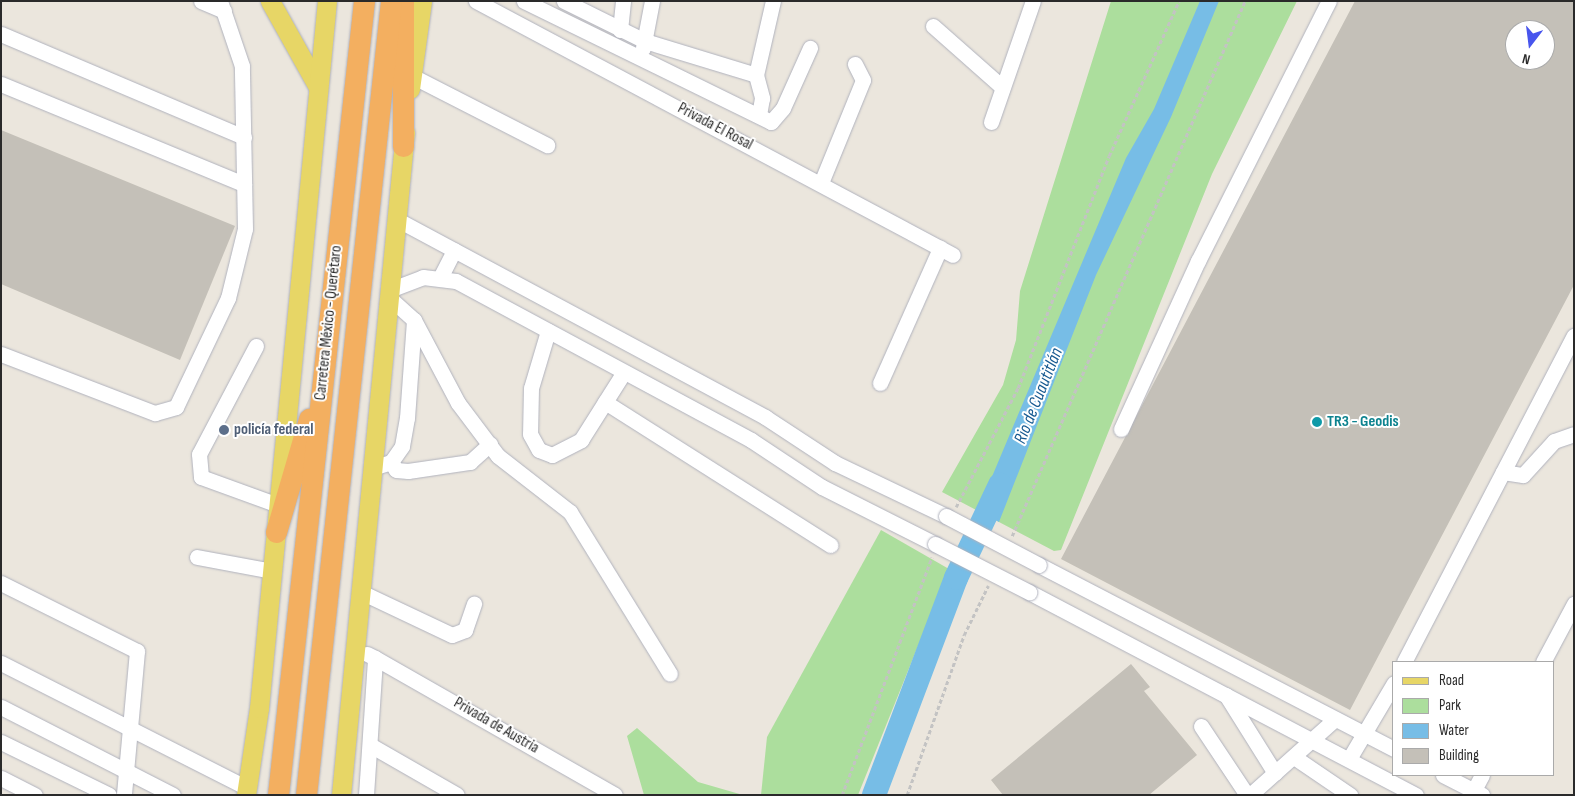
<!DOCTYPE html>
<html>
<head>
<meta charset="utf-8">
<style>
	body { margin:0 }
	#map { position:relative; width:1575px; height:796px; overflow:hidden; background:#ebe6dd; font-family:"Sofia Sans Condensed",sans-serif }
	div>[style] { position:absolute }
	.green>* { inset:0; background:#acde9d }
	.water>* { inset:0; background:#77bde6 }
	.river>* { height:24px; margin:-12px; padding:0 12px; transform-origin:12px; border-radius:12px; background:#77bde6 }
	.building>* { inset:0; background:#c4c0b8 }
	.path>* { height:2.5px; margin-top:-1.25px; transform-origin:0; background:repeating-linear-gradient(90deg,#c3c3c3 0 4px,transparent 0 6.5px) }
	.roads { filter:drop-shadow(0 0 1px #b0b2bd) drop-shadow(0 0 1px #b0b2bd) }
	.minor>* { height:15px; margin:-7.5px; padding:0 7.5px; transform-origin:7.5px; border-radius:7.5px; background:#fff }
	.major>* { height:19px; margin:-9.5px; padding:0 9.5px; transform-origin:9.5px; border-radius:9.5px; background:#e7d666 }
	.highway>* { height:21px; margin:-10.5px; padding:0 10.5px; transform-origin:10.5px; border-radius:10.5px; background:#f3af60 }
	.bridges { filter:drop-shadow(0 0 1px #b0b2bd) drop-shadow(0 0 1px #b0b2bd) }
	.minor-bridge>* { height:15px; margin:-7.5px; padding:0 7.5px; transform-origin:7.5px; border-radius:7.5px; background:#fff }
	.dots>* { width:14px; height:14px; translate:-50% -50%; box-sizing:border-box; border:2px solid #fff; border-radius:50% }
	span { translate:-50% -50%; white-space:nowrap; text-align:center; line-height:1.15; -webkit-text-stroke:4px #fff; paint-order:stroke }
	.street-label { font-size:16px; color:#2a2a2a }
	.culture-label { font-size:16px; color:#0d838f; font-weight:700 }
	.left { translate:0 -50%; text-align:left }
	.service-label { font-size:16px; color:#4e5e75; font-weight:700 }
	.water-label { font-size:18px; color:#175a91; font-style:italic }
	.frame { position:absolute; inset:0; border:2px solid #2a2a2a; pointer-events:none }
	.legend { position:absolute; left:1392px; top:661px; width:162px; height:115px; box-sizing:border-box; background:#fff; border:1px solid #aaa; margin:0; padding:6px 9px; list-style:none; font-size:15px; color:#2a2a2a }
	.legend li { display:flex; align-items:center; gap:10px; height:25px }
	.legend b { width:25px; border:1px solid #aaa }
	.north { position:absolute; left:1505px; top:20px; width:50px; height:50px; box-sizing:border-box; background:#fff; border:1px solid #aaa; border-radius:50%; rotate:195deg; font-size:14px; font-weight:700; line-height:20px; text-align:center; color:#2a2a2a }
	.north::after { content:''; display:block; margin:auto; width:18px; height:22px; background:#4855ed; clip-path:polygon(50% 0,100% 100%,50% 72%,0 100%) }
</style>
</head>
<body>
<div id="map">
	<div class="green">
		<i style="clip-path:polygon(1111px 1px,1297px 1px,1212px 174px,1061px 550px,1054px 551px,942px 492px,1003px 385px,1016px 340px,1020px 291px)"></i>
		<i style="clip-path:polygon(881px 530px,949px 569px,858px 795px,761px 795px,767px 737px)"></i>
		<i style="clip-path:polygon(637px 728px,698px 782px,743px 795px,644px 795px,627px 736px)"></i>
	</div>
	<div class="water">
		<i style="clip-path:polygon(1200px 1px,1219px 1px,1171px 117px,1096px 275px,999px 522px,978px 510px,1126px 158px,1154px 109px)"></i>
	</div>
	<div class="river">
		<i style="left:874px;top:795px;width:232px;rotate:-69.3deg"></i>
		<i style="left:956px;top:578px;width:103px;rotate:-64.7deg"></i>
	</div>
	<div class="building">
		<i style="clip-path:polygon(evenodd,1355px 1px,1574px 1px,1574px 285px,1350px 710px,1061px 559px,1355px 1px,1515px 30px,1545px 30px,1545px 60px,1515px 60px,1515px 30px)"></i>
		<i style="clip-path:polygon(1px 130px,235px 226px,180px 360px,1px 284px)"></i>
		<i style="clip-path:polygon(1131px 664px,1150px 687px,1144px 691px,1197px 755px,1149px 795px,1003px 795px,991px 780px)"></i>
	</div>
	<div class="path">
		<i style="left:956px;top:507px;width:134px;rotate:-62.5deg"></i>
		<i style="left:1018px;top:388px;width:249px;rotate:-68.6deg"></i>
		<i style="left:1109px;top:156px;width:170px;rotate:-65.7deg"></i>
		<i style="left:1012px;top:536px;width:584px;rotate:-66.47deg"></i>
		<i style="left:842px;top:795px;width:254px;rotate:-69.3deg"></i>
		<i style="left:907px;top:795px;width:170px;rotate:-70.4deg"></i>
		<i style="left:964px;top:635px;width:55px;rotate:-63.9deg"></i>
	</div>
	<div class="roads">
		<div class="minor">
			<i style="left:201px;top:1px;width:25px;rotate:23deg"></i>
			<i style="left:476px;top:1px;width:540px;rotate:28.04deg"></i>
			<i style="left:524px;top:1px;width:275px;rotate:26.1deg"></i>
			<i style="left:771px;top:122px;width:18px;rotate:-49deg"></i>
			<i style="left:783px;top:108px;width:66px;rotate:-65.8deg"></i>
			<i style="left:564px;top:1px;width:90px;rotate:26.3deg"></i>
			<i style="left:645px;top:41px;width:116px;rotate:17deg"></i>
			<i style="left:756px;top:75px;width:76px;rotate:-77.1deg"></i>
			<i style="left:933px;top:26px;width:92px;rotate:41.5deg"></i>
			<i style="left:620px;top:30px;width:29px;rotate:-84deg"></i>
			<i style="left:1px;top:34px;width:264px;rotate:23deg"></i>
			<i style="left:643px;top:48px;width:48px;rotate:-79.2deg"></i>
			<i style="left:756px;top:75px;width:24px;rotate:75deg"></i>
			<i style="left:762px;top:98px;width:17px;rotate:100deg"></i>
			<i style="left:412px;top:76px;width:152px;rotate:27.1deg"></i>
			<i style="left:1px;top:84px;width:263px;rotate:22.4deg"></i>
			<i style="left:991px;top:122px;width:128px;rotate:-70.9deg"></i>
			<i style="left:821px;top:183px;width:111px;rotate:-67.8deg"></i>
			<i style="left:863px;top:80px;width:18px;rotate:-117deg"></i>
			<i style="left:398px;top:220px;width:417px;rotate:28.2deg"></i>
			<i style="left:765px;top:417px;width:84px;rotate:33.3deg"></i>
			<i style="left:835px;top:463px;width:123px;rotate:25.5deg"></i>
			<i style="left:441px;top:276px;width:29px;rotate:-63deg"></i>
			<i style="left:392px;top:289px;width:33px;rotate:-21deg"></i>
			<i style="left:423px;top:277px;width:33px;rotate:7deg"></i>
			<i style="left:456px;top:281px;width:335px;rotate:28.3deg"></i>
			<i style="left:751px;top:440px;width:85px;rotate:33.5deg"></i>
			<i style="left:822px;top:487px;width:127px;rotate:26.8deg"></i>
			<i style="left:414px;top:320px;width:94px;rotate:62.1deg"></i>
			<i style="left:458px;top:403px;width:66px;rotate:53deg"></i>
			<i style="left:498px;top:456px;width:91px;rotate:37.9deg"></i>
			<i style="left:570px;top:512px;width:190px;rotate:58.3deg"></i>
			<i style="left:548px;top:331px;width:59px;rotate:106.6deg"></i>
			<i style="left:531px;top:388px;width:46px;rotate:91.2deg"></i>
			<i style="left:530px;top:434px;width:18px;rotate:61deg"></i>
			<i style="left:539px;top:450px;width:14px;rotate:21deg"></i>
			<i style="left:552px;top:455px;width:33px;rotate:-27deg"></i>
			<i style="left:581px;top:440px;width:80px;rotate:-57.7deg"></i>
			<i style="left:256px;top:346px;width:122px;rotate:117.8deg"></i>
			<i style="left:199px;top:454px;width:23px;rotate:85deg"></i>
			<i style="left:201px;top:477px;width:82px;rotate:20deg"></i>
			<i style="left:1px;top:354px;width:165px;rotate:21deg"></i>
			<i style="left:155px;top:413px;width:22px;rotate:-16deg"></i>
			<i style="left:176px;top:407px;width:121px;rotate:-64.5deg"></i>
			<i style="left:228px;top:298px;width:71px;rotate:-76.2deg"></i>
			<i style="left:245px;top:229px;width:163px;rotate:-91.1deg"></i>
			<i style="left:242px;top:66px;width:69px;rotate:-108.7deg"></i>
			<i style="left:880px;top:383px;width:148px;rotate:-66deg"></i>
			<i style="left:605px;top:402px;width:267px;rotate:32.4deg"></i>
			<i style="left:1121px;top:429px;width:185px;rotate:-65.4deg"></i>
			<i style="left:1198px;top:261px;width:291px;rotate:-63.3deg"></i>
			<i style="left:391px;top:462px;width:9px;rotate:58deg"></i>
			<i style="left:396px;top:470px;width:12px;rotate:5deg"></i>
			<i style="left:408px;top:471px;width:63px;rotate:-8.3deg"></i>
			<i style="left:470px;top:462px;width:27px;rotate:-42deg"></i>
			<i style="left:375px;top:467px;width:17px;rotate:-17deg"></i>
			<i style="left:391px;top:462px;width:19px;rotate:-55deg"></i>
			<i style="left:402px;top:446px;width:28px;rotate:-80deg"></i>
			<i style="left:407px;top:418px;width:98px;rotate:-85.9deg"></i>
			<i style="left:414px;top:320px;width:31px;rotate:-138deg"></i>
			<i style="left:1503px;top:472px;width:20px;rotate:9deg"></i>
			<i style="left:1523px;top:475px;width:46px;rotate:-47.6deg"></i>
			<i style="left:1554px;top:441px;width:21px;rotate:-19deg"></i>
			<i style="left:197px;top:557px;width:76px;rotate:10.6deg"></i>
			<i style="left:1039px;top:565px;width:400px;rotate:27.4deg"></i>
			<i style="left:1px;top:583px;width:152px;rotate:26.6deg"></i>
			<i style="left:137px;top:651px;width:145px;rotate:95.2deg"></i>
			<i style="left:1029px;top:592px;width:437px;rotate:27.7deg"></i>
			<i style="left:363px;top:593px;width:98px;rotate:25.3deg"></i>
			<i style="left:452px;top:635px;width:14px;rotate:-21deg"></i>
			<i style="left:465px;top:630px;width:28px;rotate:-71deg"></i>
			<i style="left:375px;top:658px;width:276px;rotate:29.7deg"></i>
			<i style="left:1404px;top:662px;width:368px;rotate:-62.5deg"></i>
			<i style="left:1543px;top:662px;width:66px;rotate:-61.9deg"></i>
			<i style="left:1px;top:663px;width:276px;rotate:26.9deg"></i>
			<i style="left:1226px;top:695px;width:92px;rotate:57.9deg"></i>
			<i style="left:1px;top:707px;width:193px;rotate:27.1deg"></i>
			<i style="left:1201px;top:726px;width:83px;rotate:56.3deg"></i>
			<i style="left:1px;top:742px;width:120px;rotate:26.1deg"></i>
			<i style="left:370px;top:745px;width:100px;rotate:29.9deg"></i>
			<i style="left:1294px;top:757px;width:68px;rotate:34.2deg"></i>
			<i style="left:1349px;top:759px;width:88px;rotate:-59.4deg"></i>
			<i style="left:1443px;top:775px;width:44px;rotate:27.1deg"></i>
			<i style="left:1px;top:778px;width:38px;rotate:27deg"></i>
			<i style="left:1474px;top:790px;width:17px;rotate:-62deg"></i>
			<i style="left:366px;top:795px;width:137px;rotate:-86.2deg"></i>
			<i style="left:375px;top:658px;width:9px;rotate:-153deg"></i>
			<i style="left:1250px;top:795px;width:114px;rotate:-41.8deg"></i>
		</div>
		<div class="major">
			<i style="left:270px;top:1px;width:98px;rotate:60.8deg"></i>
			<i style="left:410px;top:89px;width:89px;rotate:-82.2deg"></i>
			<i style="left:246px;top:795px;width:88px;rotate:-81.5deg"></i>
			<i style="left:259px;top:708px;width:710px;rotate:-84.51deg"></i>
			<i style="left:341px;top:795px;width:666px;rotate:-84.49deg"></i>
		</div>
		<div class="highway">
			<i style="left:403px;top:146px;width:145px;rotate:-90deg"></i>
			<i style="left:276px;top:532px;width:118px;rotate:-73.7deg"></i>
			<i style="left:278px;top:795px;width:799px;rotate:-83.82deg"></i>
			<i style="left:306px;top:795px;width:799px;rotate:-83.89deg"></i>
		</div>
	</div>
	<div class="bridges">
		<div class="minor-bridge">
			<i style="left:946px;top:516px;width:105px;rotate:27.8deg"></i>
			<i style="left:935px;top:544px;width:106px;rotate:27.1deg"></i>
		</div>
	</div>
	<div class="dots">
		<i style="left:1317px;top:422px;background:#0f9aa8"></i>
		<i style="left:224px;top:430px;background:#5c6f8a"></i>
	</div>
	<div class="street-label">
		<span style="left:715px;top:127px;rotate:28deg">Privada El Rosal</span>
		<span style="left:329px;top:323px;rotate:-84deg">Carretera México - Querétaro</span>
		<span style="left:496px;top:726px;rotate:30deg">Privada de Austria</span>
	</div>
	<div class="culture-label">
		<span class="left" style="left:1327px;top:422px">TR3 - Geodis</span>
	</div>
	<div class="service-label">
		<span class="left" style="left:234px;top:430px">policía federal</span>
	</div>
	<div class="water-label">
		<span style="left:1039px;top:396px;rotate:-68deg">Rio de Cuautitlán</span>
	</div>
	<div class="frame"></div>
	<ul class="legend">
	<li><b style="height:6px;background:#e7d666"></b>Road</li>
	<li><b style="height:14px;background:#acde9d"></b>Park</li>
	<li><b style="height:14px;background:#77bde6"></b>Water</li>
	<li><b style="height:14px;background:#c4c0b8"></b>Building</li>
	</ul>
	<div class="north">N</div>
</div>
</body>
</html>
